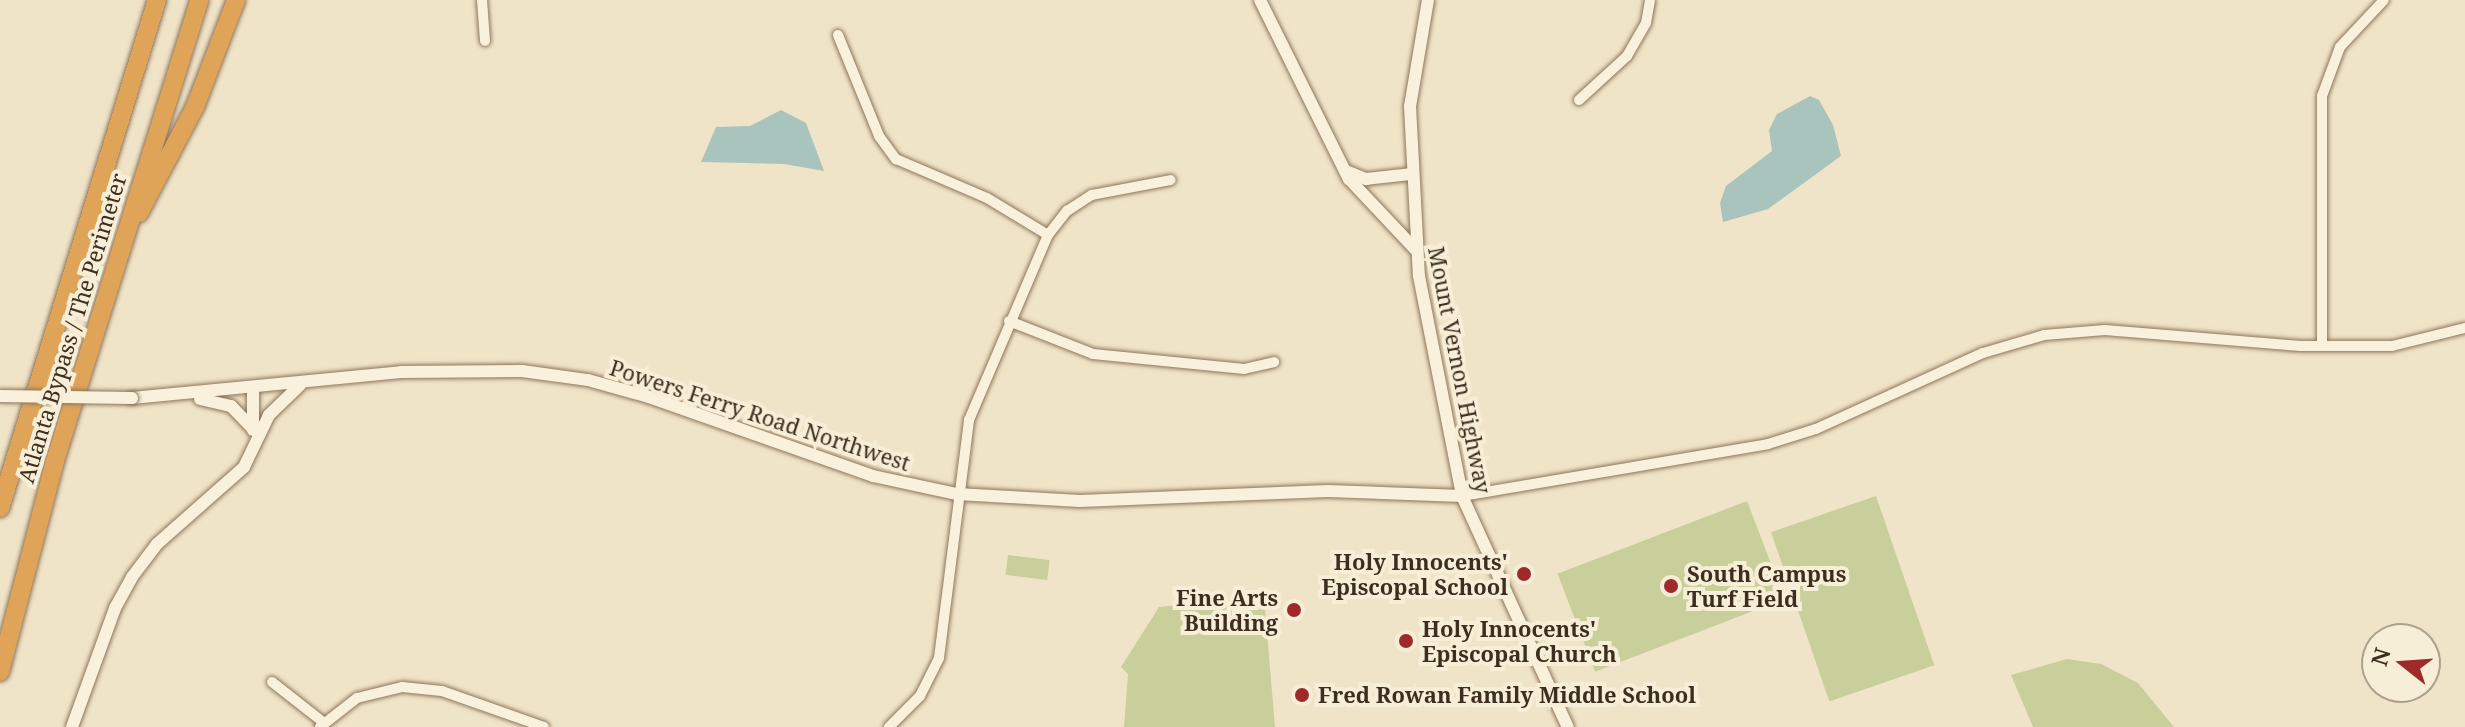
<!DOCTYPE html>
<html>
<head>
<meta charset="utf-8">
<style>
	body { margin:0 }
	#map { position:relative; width:2465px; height:727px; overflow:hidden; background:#f0e4c8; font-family:"Noto Serif",serif }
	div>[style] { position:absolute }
	.green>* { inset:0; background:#c9cf9b; transform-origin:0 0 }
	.water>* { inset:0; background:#a9c4bc }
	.roads { filter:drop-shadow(0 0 2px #8d765c) drop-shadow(0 0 2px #8d765c) }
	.minor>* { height:10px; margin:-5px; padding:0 5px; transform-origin:5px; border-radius:5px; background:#faf1dc }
	.tertiary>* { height:12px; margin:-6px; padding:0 6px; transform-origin:6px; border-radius:6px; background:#faf1dc }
	.motorway>* { height:18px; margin:-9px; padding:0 9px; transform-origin:9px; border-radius:9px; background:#e0a458 }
	.bridges { filter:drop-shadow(0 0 2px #8d765c) drop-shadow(0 0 2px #8d765c) }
	.tertiary-bridge>* { height:12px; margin:-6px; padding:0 6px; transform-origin:6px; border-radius:6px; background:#faf1dc }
	.dots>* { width:22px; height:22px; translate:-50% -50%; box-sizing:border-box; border:4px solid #f7eed8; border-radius:50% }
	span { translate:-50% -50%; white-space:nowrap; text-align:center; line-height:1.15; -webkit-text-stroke:8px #f7eed8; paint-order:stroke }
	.street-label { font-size:22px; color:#3d2e20 }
	.poi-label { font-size:22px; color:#3d2e20; font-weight:700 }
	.right { translate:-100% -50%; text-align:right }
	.left { translate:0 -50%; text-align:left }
	.north { position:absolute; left:2361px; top:623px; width:80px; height:80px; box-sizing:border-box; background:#f7eed8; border:2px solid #ada18e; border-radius:50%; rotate:287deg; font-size:22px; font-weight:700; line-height:32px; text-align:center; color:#3d2e20 }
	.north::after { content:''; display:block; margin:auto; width:28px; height:36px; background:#9e2a2b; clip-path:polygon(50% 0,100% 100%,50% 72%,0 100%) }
</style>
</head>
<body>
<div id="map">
	<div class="green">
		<i style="left:1876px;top:496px;width:179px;height:111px;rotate:71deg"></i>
		<i style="left:1747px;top:501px;width:105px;height:203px;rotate:69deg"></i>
		<i style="left:1008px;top:555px;width:42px;height:20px;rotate:7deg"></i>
		<i style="clip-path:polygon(1264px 597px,1275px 727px,1124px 727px,1128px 674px,1121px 667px,1159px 607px)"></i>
		<i style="clip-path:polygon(2067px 659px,2101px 664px,2138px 683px,2174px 727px,2033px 727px,2011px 675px)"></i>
	</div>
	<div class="water">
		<i style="clip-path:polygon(1810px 96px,1819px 100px,1833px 125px,1841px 156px,1768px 209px,1723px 222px,1720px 203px,1726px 186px,1772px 151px,1769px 130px,1777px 114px)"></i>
		<i style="clip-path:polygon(781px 110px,806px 123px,824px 171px,784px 164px,701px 162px,716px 127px,750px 126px)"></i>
	</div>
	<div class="roads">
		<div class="minor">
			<i style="left:482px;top:0;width:41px;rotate:85.8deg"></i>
			<i style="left:838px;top:35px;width:109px;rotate:67.9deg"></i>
			<i style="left:879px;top:136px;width:29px;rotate:54deg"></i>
			<i style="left:896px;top:159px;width:99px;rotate:23.2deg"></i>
			<i style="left:987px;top:198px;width:71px;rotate:31.2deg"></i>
			<i style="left:1579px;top:100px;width:65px;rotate:-42.5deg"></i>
			<i style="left:1627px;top:56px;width:38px;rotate:-60deg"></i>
			<i style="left:1646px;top:23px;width:23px;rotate:-80deg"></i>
			<i style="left:1009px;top:321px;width:90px;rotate:21.4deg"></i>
			<i style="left:1093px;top:354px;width:152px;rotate:5.7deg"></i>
			<i style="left:1244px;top:369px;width:31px;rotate:-13deg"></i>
			<i style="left:2322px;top:346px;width:250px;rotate:-90deg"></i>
			<i style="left:2322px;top:96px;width:52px;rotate:-69.8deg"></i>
			<i style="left:2340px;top:47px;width:64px;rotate:-46.9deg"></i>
			<i style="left:1462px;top:496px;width:310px;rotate:-9.6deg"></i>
			<i style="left:1768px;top:444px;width:50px;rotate:-17.4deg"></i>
			<i style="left:1816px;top:429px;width:183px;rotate:-24.5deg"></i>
			<i style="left:1983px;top:353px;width:64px;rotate:-16.4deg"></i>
			<i style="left:2044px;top:335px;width:61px;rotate:-4.7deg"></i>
			<i style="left:2105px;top:330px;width:196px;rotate:4.7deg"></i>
			<i style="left:2300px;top:346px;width:92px"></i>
			<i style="left:2392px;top:346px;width:75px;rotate:-13.9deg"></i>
			<i style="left:272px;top:682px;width:65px;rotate:38.1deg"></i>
			<i style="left:320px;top:727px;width:47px;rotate:-38.1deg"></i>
			<i style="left:357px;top:698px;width:46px;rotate:-13.7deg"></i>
			<i style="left:402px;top:687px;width:40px;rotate:5.7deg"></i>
			<i style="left:442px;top:691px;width:108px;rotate:19.4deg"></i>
			<i style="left:889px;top:727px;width:44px;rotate:-45deg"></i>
			<i style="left:920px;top:696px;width:42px;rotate:-63.4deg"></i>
			<i style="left:939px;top:658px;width:240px;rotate:-82.8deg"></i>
			<i style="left:969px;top:420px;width:201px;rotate:-66.9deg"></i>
			<i style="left:1048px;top:235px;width:31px;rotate:-52deg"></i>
			<i style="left:1067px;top:211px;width:30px;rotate:-33deg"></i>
			<i style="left:1092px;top:195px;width:80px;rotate:-10.8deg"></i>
		</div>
		<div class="tertiary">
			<i style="left:1260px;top:0;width:200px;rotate:63.6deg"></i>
			<i style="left:1349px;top:179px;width:96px;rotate:46.7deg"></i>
			<i style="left:1428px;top:0;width:108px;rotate:99.6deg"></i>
			<i style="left:1410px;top:106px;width:170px;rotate:87deg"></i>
			<i style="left:1419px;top:276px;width:224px;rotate:78.9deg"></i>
			<i style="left:1462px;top:496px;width:254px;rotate:65.4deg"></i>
			<i style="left:1346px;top:171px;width:22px;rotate:22deg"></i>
			<i style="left:1366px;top:179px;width:45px;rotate:-6.3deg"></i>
			<i style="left:132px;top:398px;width:270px;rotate:-5.5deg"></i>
			<i style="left:401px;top:372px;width:121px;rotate:-0.5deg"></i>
			<i style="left:522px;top:371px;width:67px;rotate:7.8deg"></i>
			<i style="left:588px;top:380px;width:63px;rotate:15.6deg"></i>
			<i style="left:649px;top:397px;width:238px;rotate:19.4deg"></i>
			<i style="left:873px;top:476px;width:86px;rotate:12.1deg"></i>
			<i style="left:957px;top:494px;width:123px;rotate:3.3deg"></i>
			<i style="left:1080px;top:501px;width:248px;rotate:-2.3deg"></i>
			<i style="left:1328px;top:491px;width:134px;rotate:2.1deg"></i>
			<i style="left:200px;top:399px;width:32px;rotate:13deg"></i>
			<i style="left:231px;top:406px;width:32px;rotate:46deg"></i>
			<i style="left:253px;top:430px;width:41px;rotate:-90deg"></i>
			<i style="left:72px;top:727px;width:127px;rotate:-70.1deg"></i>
			<i style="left:115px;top:608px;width:35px;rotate:-61deg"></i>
			<i style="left:132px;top:577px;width:41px;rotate:-52.9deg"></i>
			<i style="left:157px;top:544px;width:116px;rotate:-41.5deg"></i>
			<i style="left:244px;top:467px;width:58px;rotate:-64.3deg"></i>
			<i style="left:269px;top:415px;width:43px;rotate:-44.1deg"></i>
		</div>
		<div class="motorway">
			<i style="left:139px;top:213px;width:120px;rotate:-62.2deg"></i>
			<i style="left:195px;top:107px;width:115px;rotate:-69deg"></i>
			<i style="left:0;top:508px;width:532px;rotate:-72.83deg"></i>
			<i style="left:0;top:672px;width:215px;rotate:-75.4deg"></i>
			<i style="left:54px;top:464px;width:486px;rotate:-72.6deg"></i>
		</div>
	</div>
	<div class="bridges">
		<div class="tertiary-bridge">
			<i style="left:0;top:396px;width:132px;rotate:0.9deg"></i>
		</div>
	</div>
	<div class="dots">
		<i style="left:1524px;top:574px;background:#9e2a2b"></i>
		<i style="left:1671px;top:586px;background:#9e2a2b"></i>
		<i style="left:1294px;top:610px;background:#9e2a2b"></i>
		<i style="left:1406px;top:641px;background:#9e2a2b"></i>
		<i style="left:1302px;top:695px;background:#9e2a2b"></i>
	</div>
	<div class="street-label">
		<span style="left:72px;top:328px;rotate:-73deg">Atlanta Bypass / The Perimeter</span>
		<span style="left:1460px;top:370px;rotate:79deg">Mount Vernon Highway</span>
		<span style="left:760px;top:415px;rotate:18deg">Powers Ferry Road Northwest</span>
	</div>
	<div class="poi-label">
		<span class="right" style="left:1508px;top:574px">Holy Innocents'<br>Episcopal School</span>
		<span class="left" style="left:1687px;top:586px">South Campus<br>Turf Field</span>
		<span class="right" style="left:1278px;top:610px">Fine Arts<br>Building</span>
		<span class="left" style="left:1422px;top:641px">Holy Innocents'<br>Episcopal Church</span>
		<span class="left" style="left:1318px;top:695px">Fred Rowan Family Middle School</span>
	</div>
	<div class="north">N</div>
</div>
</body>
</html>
